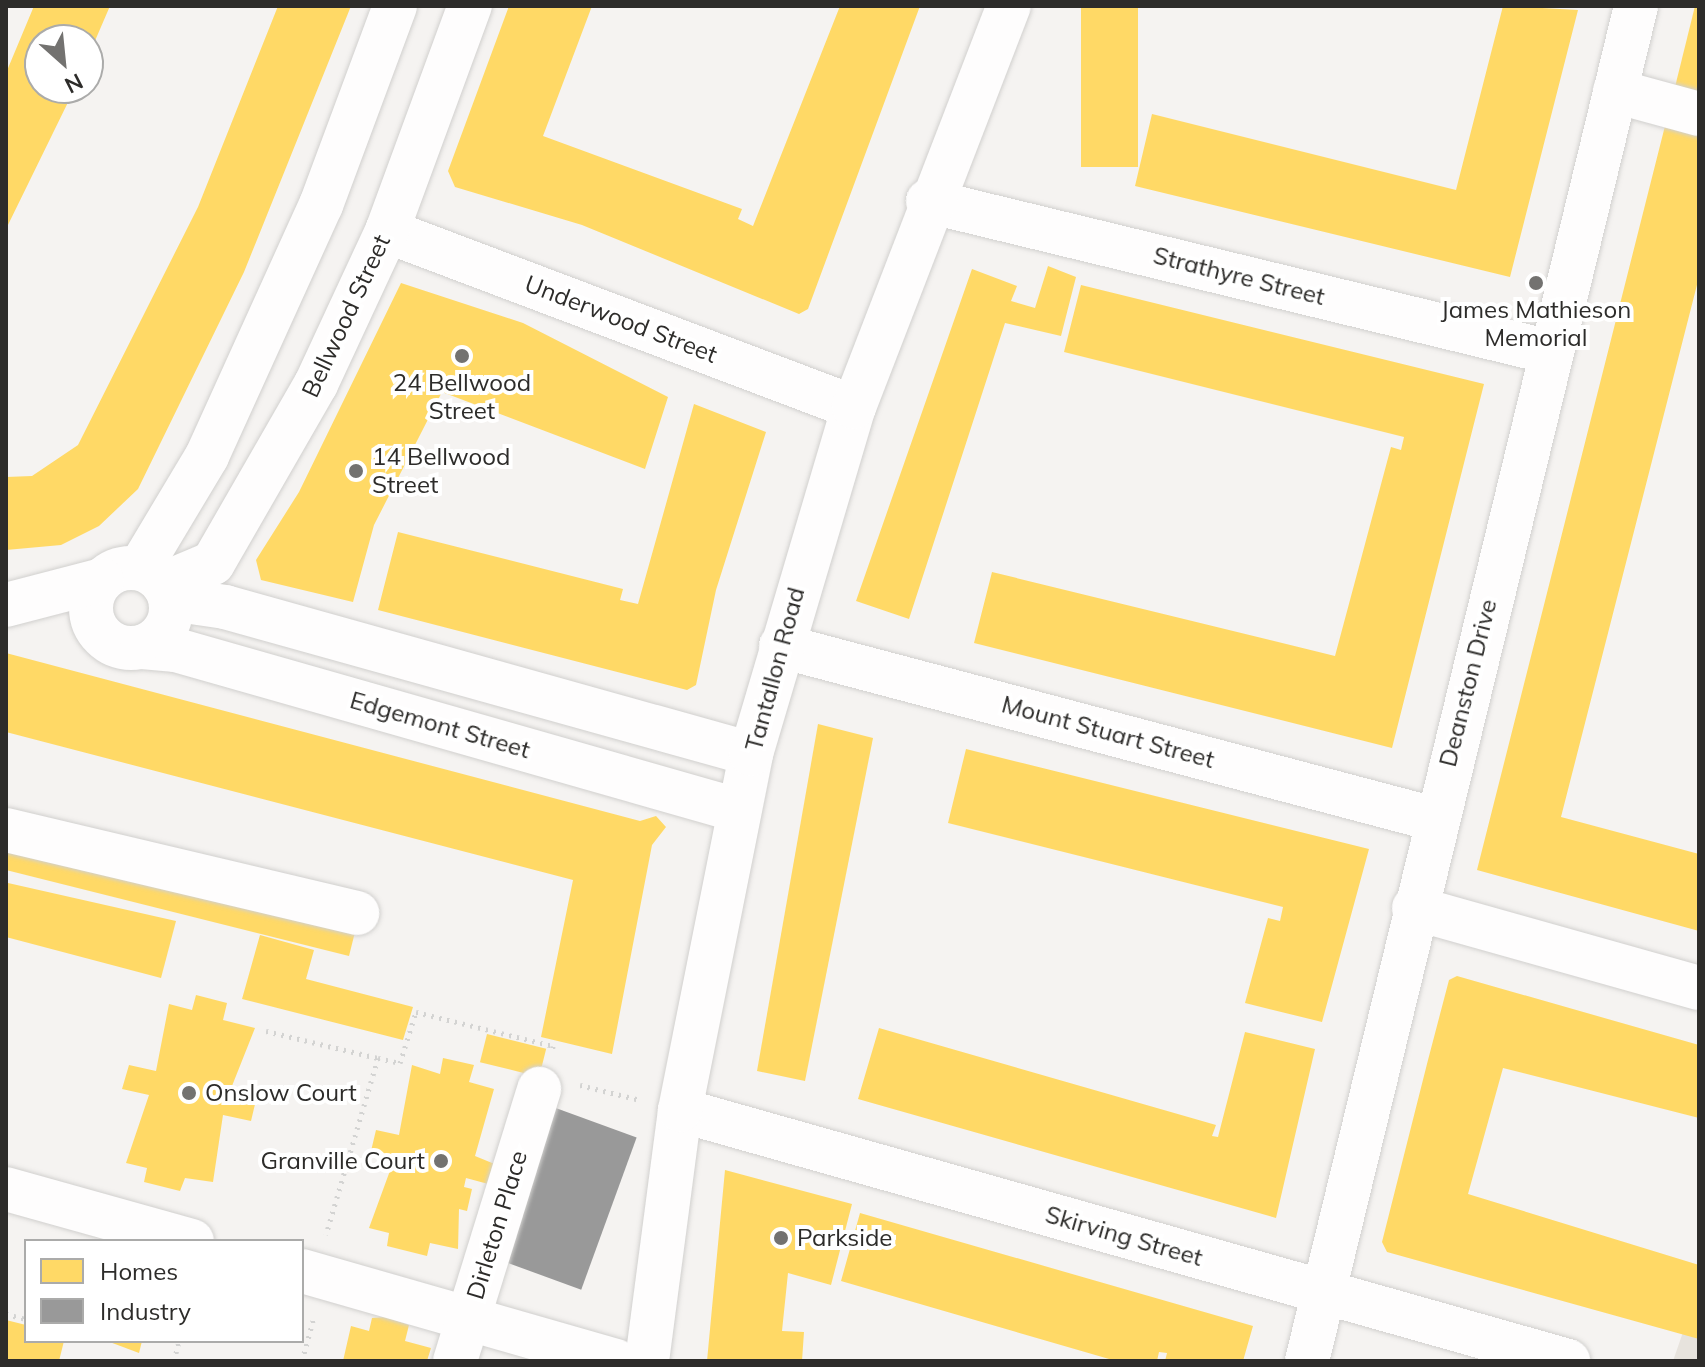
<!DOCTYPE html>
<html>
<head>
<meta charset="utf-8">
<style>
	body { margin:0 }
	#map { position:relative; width:1705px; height:1367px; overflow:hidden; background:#f5f3f1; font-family:Mulish,sans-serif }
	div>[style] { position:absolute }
	.built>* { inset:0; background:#e7e3dd }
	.homes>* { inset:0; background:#ffd966; transform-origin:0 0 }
	.industry>* { inset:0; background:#999; transform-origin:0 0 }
	.path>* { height:5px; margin-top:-2.5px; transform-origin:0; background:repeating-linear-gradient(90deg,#d3d3d2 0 2px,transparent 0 8px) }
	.roads { filter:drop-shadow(0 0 2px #d1d0ce) drop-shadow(0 0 2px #d1d0ce) }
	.minor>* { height:44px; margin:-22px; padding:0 22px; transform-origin:22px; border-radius:22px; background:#fefdfd }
	.minor>.ring { margin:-22px; padding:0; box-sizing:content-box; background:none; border:44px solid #fefdfd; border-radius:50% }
	.dots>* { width:22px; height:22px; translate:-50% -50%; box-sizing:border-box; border:4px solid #fff; border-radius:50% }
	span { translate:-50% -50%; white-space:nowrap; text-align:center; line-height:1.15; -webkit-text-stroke:8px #fff; paint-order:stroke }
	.street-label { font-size:24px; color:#2d2c2a }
	.poi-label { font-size:24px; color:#2d2c2a }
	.left { translate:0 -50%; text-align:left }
	.right { translate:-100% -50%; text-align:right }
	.frame { position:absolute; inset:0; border:8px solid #2d2c2a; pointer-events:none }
	.legend { position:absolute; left:24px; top:1239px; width:280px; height:104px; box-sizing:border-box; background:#fff; border:2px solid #ababaa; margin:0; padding:10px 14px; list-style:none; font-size:24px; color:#2d2c2a }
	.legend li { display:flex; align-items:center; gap:16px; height:40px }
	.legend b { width:40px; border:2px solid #ababaa }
	.north { position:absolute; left:24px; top:24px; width:80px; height:80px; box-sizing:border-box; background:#fff; border:2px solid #ababaa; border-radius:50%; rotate:153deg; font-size:22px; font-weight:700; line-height:32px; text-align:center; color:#2d2c2a }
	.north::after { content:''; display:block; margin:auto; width:28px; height:36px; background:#737270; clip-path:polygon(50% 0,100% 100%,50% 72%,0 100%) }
</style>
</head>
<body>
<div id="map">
	<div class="built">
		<i style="clip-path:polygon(1699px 1274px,1699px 1361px,1673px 1361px,1682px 1335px)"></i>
	</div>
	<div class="homes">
		<i style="clip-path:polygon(34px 6px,110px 6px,88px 57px,88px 40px,40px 40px,40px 88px,75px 88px,6px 229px,6px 73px)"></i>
		<i style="clip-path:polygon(278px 6px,351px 6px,244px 272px,138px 489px,99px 526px,61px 545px,6px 550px,6px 477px,32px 476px,78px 445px,198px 207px)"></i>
		<i style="clip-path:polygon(509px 6px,592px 6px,543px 136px,742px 209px,738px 219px,753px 226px,840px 6px,920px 6px,808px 309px,799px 314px,582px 225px,455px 187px,448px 171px)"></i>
		<i style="left:1081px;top:6px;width:57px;height:161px"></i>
		<i style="clip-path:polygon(1503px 6px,1578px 10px,1510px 277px,1135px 186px,1152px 114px,1456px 190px)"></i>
		<i style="clip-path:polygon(1695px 6px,1699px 6px,1699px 98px,1674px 91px)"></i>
		<i style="clip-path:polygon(1667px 118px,1699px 125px,1699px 277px,1561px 817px,1699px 854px,1699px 931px,1477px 870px)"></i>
		<i style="clip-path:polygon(1048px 266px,1076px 277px,1061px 336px,1005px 323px,909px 619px,856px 601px,972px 269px,1017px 286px,1011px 301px,1035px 308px)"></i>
		<i style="clip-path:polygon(401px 283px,523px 323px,668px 397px,645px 469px,442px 392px,374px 525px,353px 602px,261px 580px,256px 560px,299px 492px)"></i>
		<i style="clip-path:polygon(1081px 285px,1484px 384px,1392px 748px,974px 643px,992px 572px,1335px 656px,1391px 447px,1401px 450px,1404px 437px,1064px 352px)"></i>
		<i style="clip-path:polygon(694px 404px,766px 432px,716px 590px,696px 685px,687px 690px,378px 610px,398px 532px,623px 589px,620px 600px,638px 604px)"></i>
		<i style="clip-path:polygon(6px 653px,640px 821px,656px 816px,666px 827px,652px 845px,612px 1054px,541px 1037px,573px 880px,6px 732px)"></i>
		<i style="clip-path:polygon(818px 724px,873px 738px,805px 1081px,757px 1071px)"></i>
		<i style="clip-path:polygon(966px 749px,1369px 849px,1322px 1022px,1245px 1003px,1268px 918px,1280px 921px,1283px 907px,948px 823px)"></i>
		<i style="clip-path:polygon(6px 836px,356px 928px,349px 956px,6px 870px)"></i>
		<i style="clip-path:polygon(8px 883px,176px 921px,161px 978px,6px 937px)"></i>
		<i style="clip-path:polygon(260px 935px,314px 950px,306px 979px,413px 1007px,403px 1040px,242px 999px)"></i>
		<i style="clip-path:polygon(1457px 976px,1699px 1045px,1699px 1118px,1503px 1068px,1468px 1194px,1699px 1265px,1699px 1339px,1387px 1252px,1382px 1242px,1428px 1060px,1449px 980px)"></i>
		<i style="clip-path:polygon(196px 995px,227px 1003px,223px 1020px,255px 1028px,230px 1091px,256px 1100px,251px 1121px,223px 1115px,213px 1182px,185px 1178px,180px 1191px,144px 1182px,147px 1168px,126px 1163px,149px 1095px,122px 1089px,129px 1065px,156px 1071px,169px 1004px,192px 1010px)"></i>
		<i style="clip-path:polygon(879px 1028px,1216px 1125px,1212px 1136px,1218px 1137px,1245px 1032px,1315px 1049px,1276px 1218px,858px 1099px)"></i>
		<i style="left:487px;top:1034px;width:61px;height:29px;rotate:14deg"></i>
		<i style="clip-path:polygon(443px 1058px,474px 1065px,469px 1082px,494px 1089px,475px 1156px,497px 1165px,492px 1185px,466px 1178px,464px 1187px,472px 1189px,467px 1211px,459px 1209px,458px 1249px,430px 1243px,427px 1256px,387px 1246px,389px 1233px,369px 1228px,395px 1157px,371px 1151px,376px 1130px,399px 1135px,412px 1065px,440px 1074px)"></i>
		<i style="clip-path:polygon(725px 1170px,852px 1204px,831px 1285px,788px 1273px,782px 1331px,804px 1332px,802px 1361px,707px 1361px)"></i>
		<i style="clip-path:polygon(860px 1213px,1253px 1326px,1243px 1361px,1165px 1361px,1167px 1353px,1159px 1352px,1157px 1361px,1116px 1361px,841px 1281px)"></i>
		<i style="clip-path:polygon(386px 1317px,409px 1325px,405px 1341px,431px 1348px,427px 1361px,343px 1361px,351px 1326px,369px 1331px,372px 1318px)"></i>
		<i style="clip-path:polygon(6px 1320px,26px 1325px,26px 1341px,64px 1341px,59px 1361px,6px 1361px)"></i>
		<i style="clip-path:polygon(107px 1341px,142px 1341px,139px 1353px)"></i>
	</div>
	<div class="industry">
		<i style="left:553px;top:1107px;width:89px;height:162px;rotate:20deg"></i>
	</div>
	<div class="path">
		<i style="left:266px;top:1031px;width:115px;rotate:13.6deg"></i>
		<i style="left:378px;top:1058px;width:184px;rotate:106.4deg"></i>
		<i style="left:378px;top:1058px;width:23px;rotate:13deg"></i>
		<i style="left:400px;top:1063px;width:53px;rotate:-72.6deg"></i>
		<i style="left:416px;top:1012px;width:141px;rotate:13.9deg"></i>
		<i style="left:553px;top:1046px;width:7px;rotate:98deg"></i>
		<i style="left:580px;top:1085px;width:62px;rotate:14deg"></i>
		<i style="left:6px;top:1314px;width:21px;rotate:14deg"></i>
		<i style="left:174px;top:1361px;width:21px;rotate:-76deg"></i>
		<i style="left:302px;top:1361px;width:46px;rotate:-74.7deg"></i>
	</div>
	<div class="roads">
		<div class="minor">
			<i style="left:1615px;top:91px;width:87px;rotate:15.3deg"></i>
			<i style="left:928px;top:201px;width:640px;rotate:13.65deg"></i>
			<i style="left:387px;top:231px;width:499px;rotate:20.7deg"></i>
			<i class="ring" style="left:91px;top:568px;width:36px;height:36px"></i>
			<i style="left:140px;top:568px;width:131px;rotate:-59.1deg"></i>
			<i style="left:207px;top:456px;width:276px;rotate:-65.6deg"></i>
			<i style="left:321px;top:205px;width:212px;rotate:-69.6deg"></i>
			<i style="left:163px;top:584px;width:54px;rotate:-22.8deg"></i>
			<i style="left:213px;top:563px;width:207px;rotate:-60.1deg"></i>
			<i style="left:316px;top:384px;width:169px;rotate:-65.1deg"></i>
			<i style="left:387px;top:231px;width:240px;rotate:-69.8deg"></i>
			<i style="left:171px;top:599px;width:55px;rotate:8.4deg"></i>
			<i style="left:225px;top:607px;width:546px;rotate:15.61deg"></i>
			<i style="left:6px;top:605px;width:99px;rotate:-14.6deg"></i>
			<i style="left:781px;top:646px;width:676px;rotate:14.84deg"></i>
			<i style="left:142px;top:647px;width:34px;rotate:5deg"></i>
			<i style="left:176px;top:650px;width:583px;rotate:15.92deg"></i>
			<i style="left:6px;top:830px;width:361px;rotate:13.3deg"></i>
			<i style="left:1414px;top:908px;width:296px;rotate:15.7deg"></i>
			<i style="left:680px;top:1110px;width:923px;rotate:15.78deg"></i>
			<i style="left:6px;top:1189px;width:193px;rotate:15.6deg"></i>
			<i style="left:302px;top:1271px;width:327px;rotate:16deg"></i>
			<i style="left:455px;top:1361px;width:285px;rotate:-72.8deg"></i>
			<i style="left:647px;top:1361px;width:253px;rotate:-82.5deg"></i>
			<i style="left:680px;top:1110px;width:363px;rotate:-78.7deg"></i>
			<i style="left:751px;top:754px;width:362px;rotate:-73.5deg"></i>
			<i style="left:854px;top:407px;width:430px;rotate:-68.9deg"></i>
			<i style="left:1307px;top:1361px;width:1394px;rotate:-76.35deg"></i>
		</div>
	</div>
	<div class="dots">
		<i style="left:1536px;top:283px;background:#737270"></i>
		<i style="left:462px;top:356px;background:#737270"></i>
		<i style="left:356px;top:471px;background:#737270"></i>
		<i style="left:189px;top:1093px;background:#737270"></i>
		<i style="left:441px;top:1161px;background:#737270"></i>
		<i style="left:781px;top:1238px;background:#737270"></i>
	</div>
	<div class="street-label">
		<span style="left:1239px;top:276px;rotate:14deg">Strathyre Street</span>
		<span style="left:346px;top:316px;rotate:-65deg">Bellwood Street</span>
		<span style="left:621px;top:319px;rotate:21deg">Underwood Street</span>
		<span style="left:775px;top:669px;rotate:-75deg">Tantallon Road</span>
		<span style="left:1468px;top:683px;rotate:-76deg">Deanston Drive</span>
		<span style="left:440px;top:725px;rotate:16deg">Edgemont Street</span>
		<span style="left:1108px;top:732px;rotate:15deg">Mount Stuart Street</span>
		<span style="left:497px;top:1225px;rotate:-73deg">Dirleton Place</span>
		<span style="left:1124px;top:1236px;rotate:16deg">Skirving Street</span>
	</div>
	<div class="poi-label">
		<span style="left:1536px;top:324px">James Mathieson<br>Memorial</span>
		<span style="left:462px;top:397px">24 Bellwood<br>Street</span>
		<span class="left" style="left:372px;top:471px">14 Bellwood<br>Street</span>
		<span class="left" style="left:205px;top:1093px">Onslow Court</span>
		<span class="right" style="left:425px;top:1161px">Granville Court</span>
		<span class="left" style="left:797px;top:1238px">Parkside</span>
	</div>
	<div class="frame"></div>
	<ul class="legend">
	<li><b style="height:22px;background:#ffd966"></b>Homes</li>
	<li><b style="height:22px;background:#999"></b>Industry</li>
	</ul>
	<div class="north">N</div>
</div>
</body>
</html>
